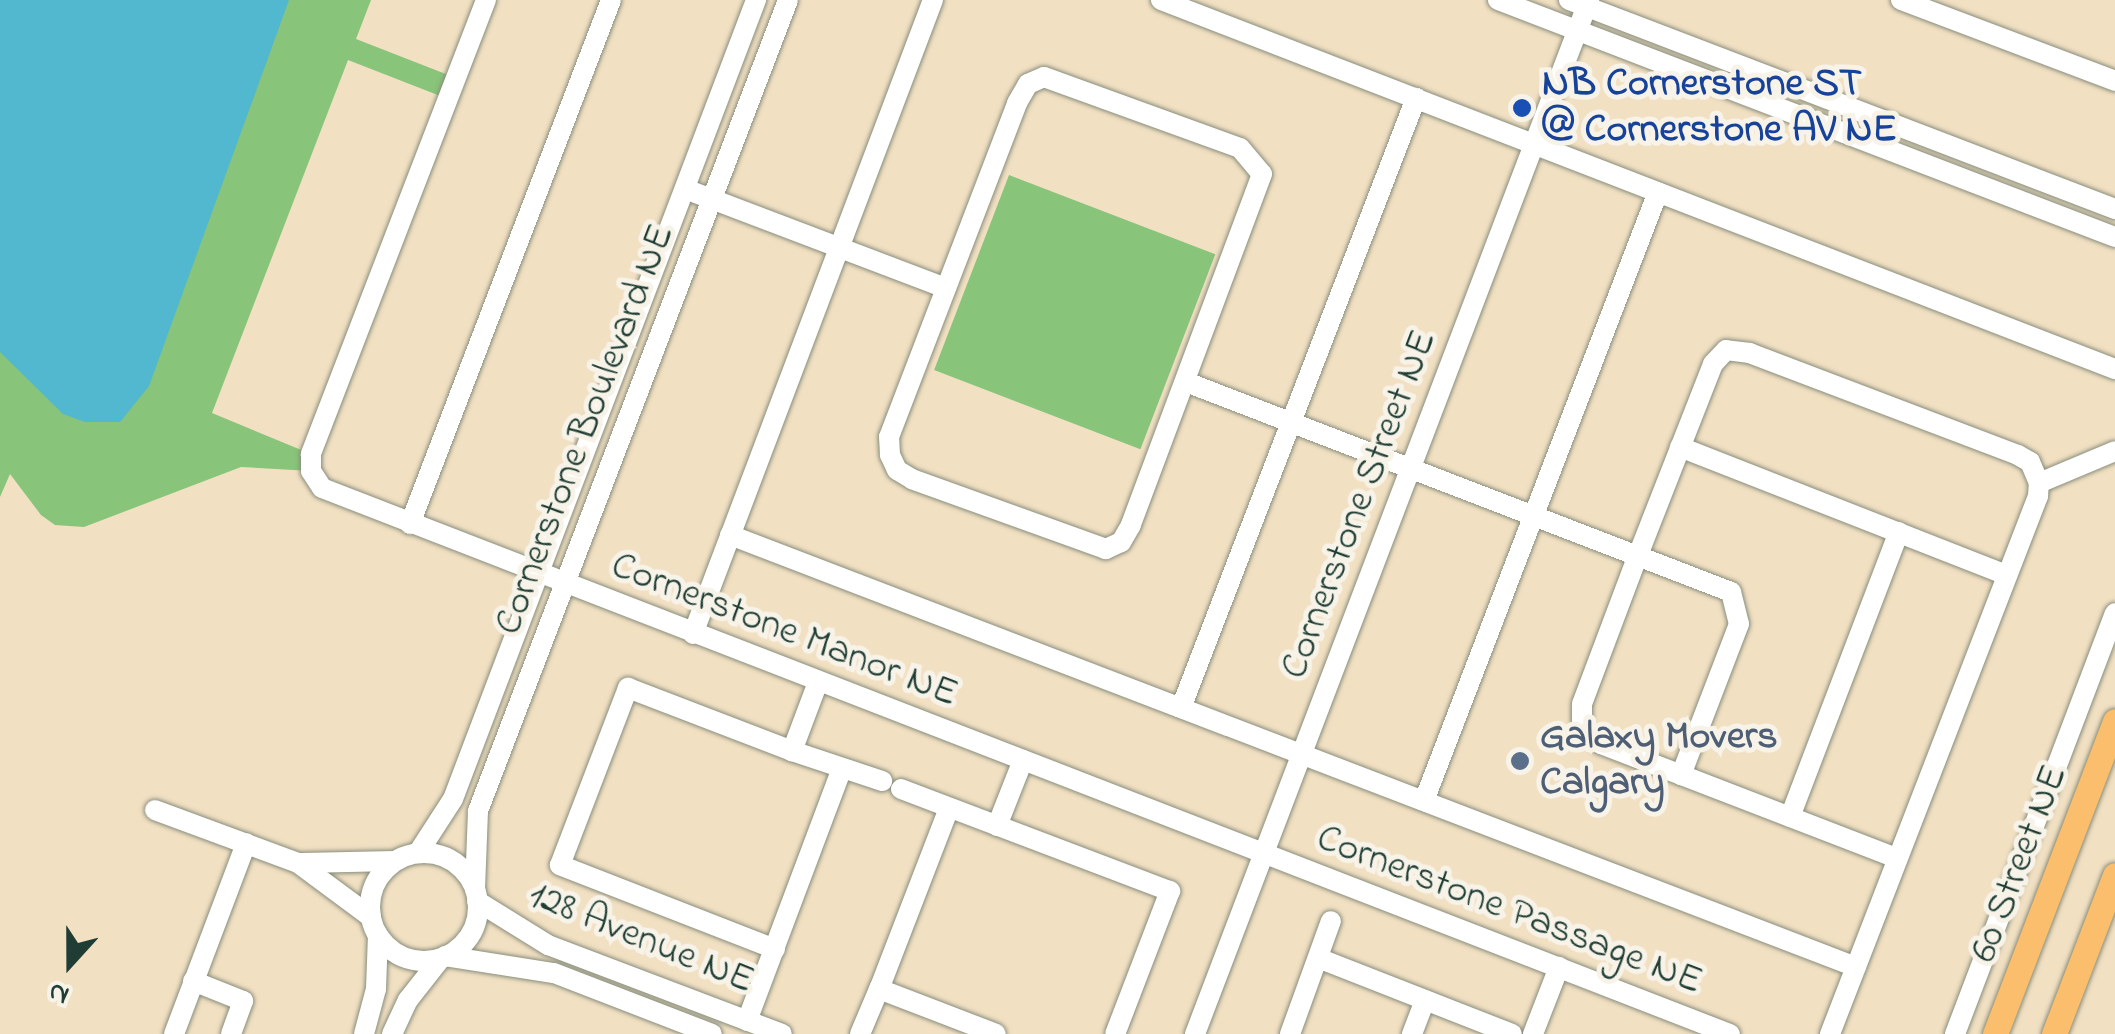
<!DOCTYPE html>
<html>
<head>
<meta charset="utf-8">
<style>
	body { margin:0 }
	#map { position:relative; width:2115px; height:1034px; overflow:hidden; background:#f2e0c3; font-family:"Indie Flower",sans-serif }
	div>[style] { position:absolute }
	.green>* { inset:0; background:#88c47a; transform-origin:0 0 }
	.water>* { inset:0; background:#51b8cf }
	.roads { filter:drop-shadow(0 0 2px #888e7c) drop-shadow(0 0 2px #888e7c) }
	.minor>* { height:20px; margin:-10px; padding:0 10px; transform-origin:10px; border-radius:10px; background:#fff }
	.minor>.ring { margin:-10px; padding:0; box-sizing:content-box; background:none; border:20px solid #fff; border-radius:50% }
	.major>* { height:25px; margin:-12.5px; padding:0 12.5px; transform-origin:12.5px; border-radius:12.5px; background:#fabe6d }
	.dots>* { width:28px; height:28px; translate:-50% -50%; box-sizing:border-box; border:5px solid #f7f3e8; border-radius:50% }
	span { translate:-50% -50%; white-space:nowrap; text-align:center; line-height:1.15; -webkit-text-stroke:10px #f7f3e8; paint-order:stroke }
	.transit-label { font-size:40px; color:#164399; font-weight:700 }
	.left { translate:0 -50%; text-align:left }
	.street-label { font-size:40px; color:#1f3d34 }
	.service-label { font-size:40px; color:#4e5e75; font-weight:700 }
	.north { position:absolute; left:20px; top:914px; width:100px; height:100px; -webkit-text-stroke:8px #f7f3e8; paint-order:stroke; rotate:201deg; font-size:28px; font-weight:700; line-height:40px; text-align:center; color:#1f3d34 }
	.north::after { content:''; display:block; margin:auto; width:35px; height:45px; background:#1f3d34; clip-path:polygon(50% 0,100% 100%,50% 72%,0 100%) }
</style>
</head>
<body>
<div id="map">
	<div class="green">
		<i style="clip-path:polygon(0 0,371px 0,356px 39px,456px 78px,448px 99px,348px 60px,212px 413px,311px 454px,311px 471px,241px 467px,84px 527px,55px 525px,41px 515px,10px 474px,0 497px)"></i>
		<i style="left:1009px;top:175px;width:221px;height:209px;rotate:21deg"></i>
	</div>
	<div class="water">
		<i style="clip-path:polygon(0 0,289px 0,149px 386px,120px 422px,85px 422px,63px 414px,0 352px)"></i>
	</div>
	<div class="roads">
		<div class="minor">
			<i style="left:486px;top:0;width:487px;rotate:111.1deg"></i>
			<i style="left:311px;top:454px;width:17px;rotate:90deg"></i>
			<i style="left:311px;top:471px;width:20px;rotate:57deg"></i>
			<i style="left:322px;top:488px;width:1510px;rotate:21.2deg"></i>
			<i style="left:1161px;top:0;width:1023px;rotate:21.15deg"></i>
			<i style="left:1498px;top:0;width:661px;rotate:21.01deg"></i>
			<i style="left:1569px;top:0;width:585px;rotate:20.95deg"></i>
			<i style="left:1901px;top:0;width:229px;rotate:20.7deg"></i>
			<i style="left:1044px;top:77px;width:208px;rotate:19.9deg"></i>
			<i style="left:1240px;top:148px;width:34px;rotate:50deg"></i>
			<i style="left:1262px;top:174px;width:375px;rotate:110.5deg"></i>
			<i style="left:1131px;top:525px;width:20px;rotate:120deg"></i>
			<i style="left:1121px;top:542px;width:17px;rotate:155deg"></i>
			<i style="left:1106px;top:549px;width:206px;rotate:-160.2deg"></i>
			<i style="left:912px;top:479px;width:17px;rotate:-149deg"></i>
			<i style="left:897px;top:470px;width:17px;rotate:-115deg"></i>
			<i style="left:890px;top:455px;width:18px;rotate:-93deg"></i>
			<i style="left:889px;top:437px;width:358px;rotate:-69deg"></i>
			<i style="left:1017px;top:103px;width:22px;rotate:-60deg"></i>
			<i style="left:1028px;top:84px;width:17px;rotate:-24deg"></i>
			<i style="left:685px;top:189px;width:279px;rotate:20.8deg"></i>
			<i style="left:1186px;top:382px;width:584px;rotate:21.07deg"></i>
			<i style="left:1731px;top:592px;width:33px;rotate:76deg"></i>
			<i style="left:1739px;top:624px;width:162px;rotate:111deg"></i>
			<i style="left:1680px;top:447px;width:351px;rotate:21.4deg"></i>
			<i style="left:2039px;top:483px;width:82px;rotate:-22.8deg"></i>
			<i style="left:410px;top:524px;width:561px;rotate:-69.01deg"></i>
			<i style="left:730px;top:535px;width:1206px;rotate:20.99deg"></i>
			<i style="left:693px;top:634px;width:678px;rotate:-69.27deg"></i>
			<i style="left:818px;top:682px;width:74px;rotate:110.6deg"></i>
			<i style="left:792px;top:751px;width:95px;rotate:18.4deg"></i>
			<i style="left:1181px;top:708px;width:654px;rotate:-68.93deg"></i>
			<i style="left:901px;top:789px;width:288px;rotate:20.8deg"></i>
			<i style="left:1170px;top:891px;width:153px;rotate:111deg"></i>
			<i style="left:1424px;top:801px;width:652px;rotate:-68.98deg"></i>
			<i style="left:949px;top:808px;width:194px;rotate:111.1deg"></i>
			<i style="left:879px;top:989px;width:125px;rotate:21deg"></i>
			<i style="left:155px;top:810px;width:153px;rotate:20.3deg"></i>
			<i style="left:298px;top:863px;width:91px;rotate:36.5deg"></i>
			<i style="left:1790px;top:817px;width:305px;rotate:-69.1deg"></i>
			<i style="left:997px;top:826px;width:71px;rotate:-68.5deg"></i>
			<i style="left:418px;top:853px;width:64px;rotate:-57.1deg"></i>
			<i style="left:453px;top:799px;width:855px;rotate:-69.23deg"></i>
			<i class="ring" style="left:370px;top:853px;width:88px;height:88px"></i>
			<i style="left:302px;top:863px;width:93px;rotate:-1.2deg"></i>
			<i style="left:475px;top:889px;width:78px;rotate:-87.8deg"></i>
			<i style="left:478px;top:811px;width:868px;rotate:-69.08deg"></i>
			<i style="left:477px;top:901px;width:84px;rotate:31.8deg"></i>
			<i style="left:548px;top:945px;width:250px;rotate:20.8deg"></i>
			<i style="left:775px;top:949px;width:231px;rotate:-158.7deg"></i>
			<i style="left:560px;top:865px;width:190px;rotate:-69deg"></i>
			<i style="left:628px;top:688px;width:176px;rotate:21deg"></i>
			<i style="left:445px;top:956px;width:110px;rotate:8.9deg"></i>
			<i style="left:554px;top:973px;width:169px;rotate:21.1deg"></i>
			<i style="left:1318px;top:958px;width:208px;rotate:21.4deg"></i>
			<i style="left:193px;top:981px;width:54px;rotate:21.8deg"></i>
			<i style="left:243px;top:1001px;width:35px;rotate:110deg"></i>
			<i style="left:747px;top:1021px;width:267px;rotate:-69.4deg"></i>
			<i style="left:174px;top:1034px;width:204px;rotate:-69.3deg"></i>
			<i style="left:364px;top:1034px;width:47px;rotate:-75.1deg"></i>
			<i style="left:376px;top:989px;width:54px;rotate:-87.9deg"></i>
			<i style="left:392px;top:1034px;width:38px;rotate:-65deg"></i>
			<i style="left:408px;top:1000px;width:53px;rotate:-51.8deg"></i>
			<i style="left:860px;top:1034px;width:49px;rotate:-67.1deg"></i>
			<i style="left:1195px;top:1034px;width:1107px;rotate:-69.14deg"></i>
			<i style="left:1290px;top:1034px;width:120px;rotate:-70.1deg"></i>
			<i style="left:1412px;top:1034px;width:36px;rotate:-69deg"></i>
			<i style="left:1533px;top:1034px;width:72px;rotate:-68.8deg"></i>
			<i style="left:1830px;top:1034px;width:577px;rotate:-68.86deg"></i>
			<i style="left:2038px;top:496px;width:13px;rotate:-86deg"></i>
			<i style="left:2039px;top:483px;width:23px;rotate:-113deg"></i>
			<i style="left:2030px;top:462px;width:14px;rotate:-150deg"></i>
			<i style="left:2018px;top:455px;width:287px;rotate:-159.2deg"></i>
			<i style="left:1750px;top:353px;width:24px;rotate:-173deg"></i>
			<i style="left:1726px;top:350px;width:19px;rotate:133deg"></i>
			<i style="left:1713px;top:364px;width:205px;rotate:111.4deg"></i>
			<i style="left:1638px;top:555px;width:159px;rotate:110.6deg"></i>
			<i style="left:1582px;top:704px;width:26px;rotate:90deg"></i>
			<i style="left:1582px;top:730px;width:24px;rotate:36deg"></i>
			<i style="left:1601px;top:744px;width:317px;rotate:21.1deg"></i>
			<i style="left:1955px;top:1034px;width:450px;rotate:-69.2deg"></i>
		</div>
		<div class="major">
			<i style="left:1995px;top:1034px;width:335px;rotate:-69deg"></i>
			<i style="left:2054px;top:1034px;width:170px;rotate:-69deg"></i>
		</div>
	</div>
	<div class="dots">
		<i style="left:1522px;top:108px;background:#1a4fb4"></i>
		<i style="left:1520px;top:761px;background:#5c6f8a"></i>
	</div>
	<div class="transit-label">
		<span class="left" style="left:1542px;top:108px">NB Cornerstone ST<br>@ Cornerstone AV NE</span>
	</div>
	<div class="street-label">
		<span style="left:586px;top:430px;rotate:-69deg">Cornerstone Boulevard NE</span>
		<span style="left:1360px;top:505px;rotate:-69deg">Cornerstone Street NE</span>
		<span style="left:784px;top:631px;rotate:21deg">Cornerstone Manor NE</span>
		<span style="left:2020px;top:864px;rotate:-69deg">60 Street NE</span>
		<span style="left:1509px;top:911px;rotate:21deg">Cornerstone Passage NE</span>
		<span style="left:641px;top:939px;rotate:22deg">128 Avenue NE</span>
	</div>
	<div class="service-label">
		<span class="left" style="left:1540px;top:761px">Galaxy Movers<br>Calgary</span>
	</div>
	<div class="north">N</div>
</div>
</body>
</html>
